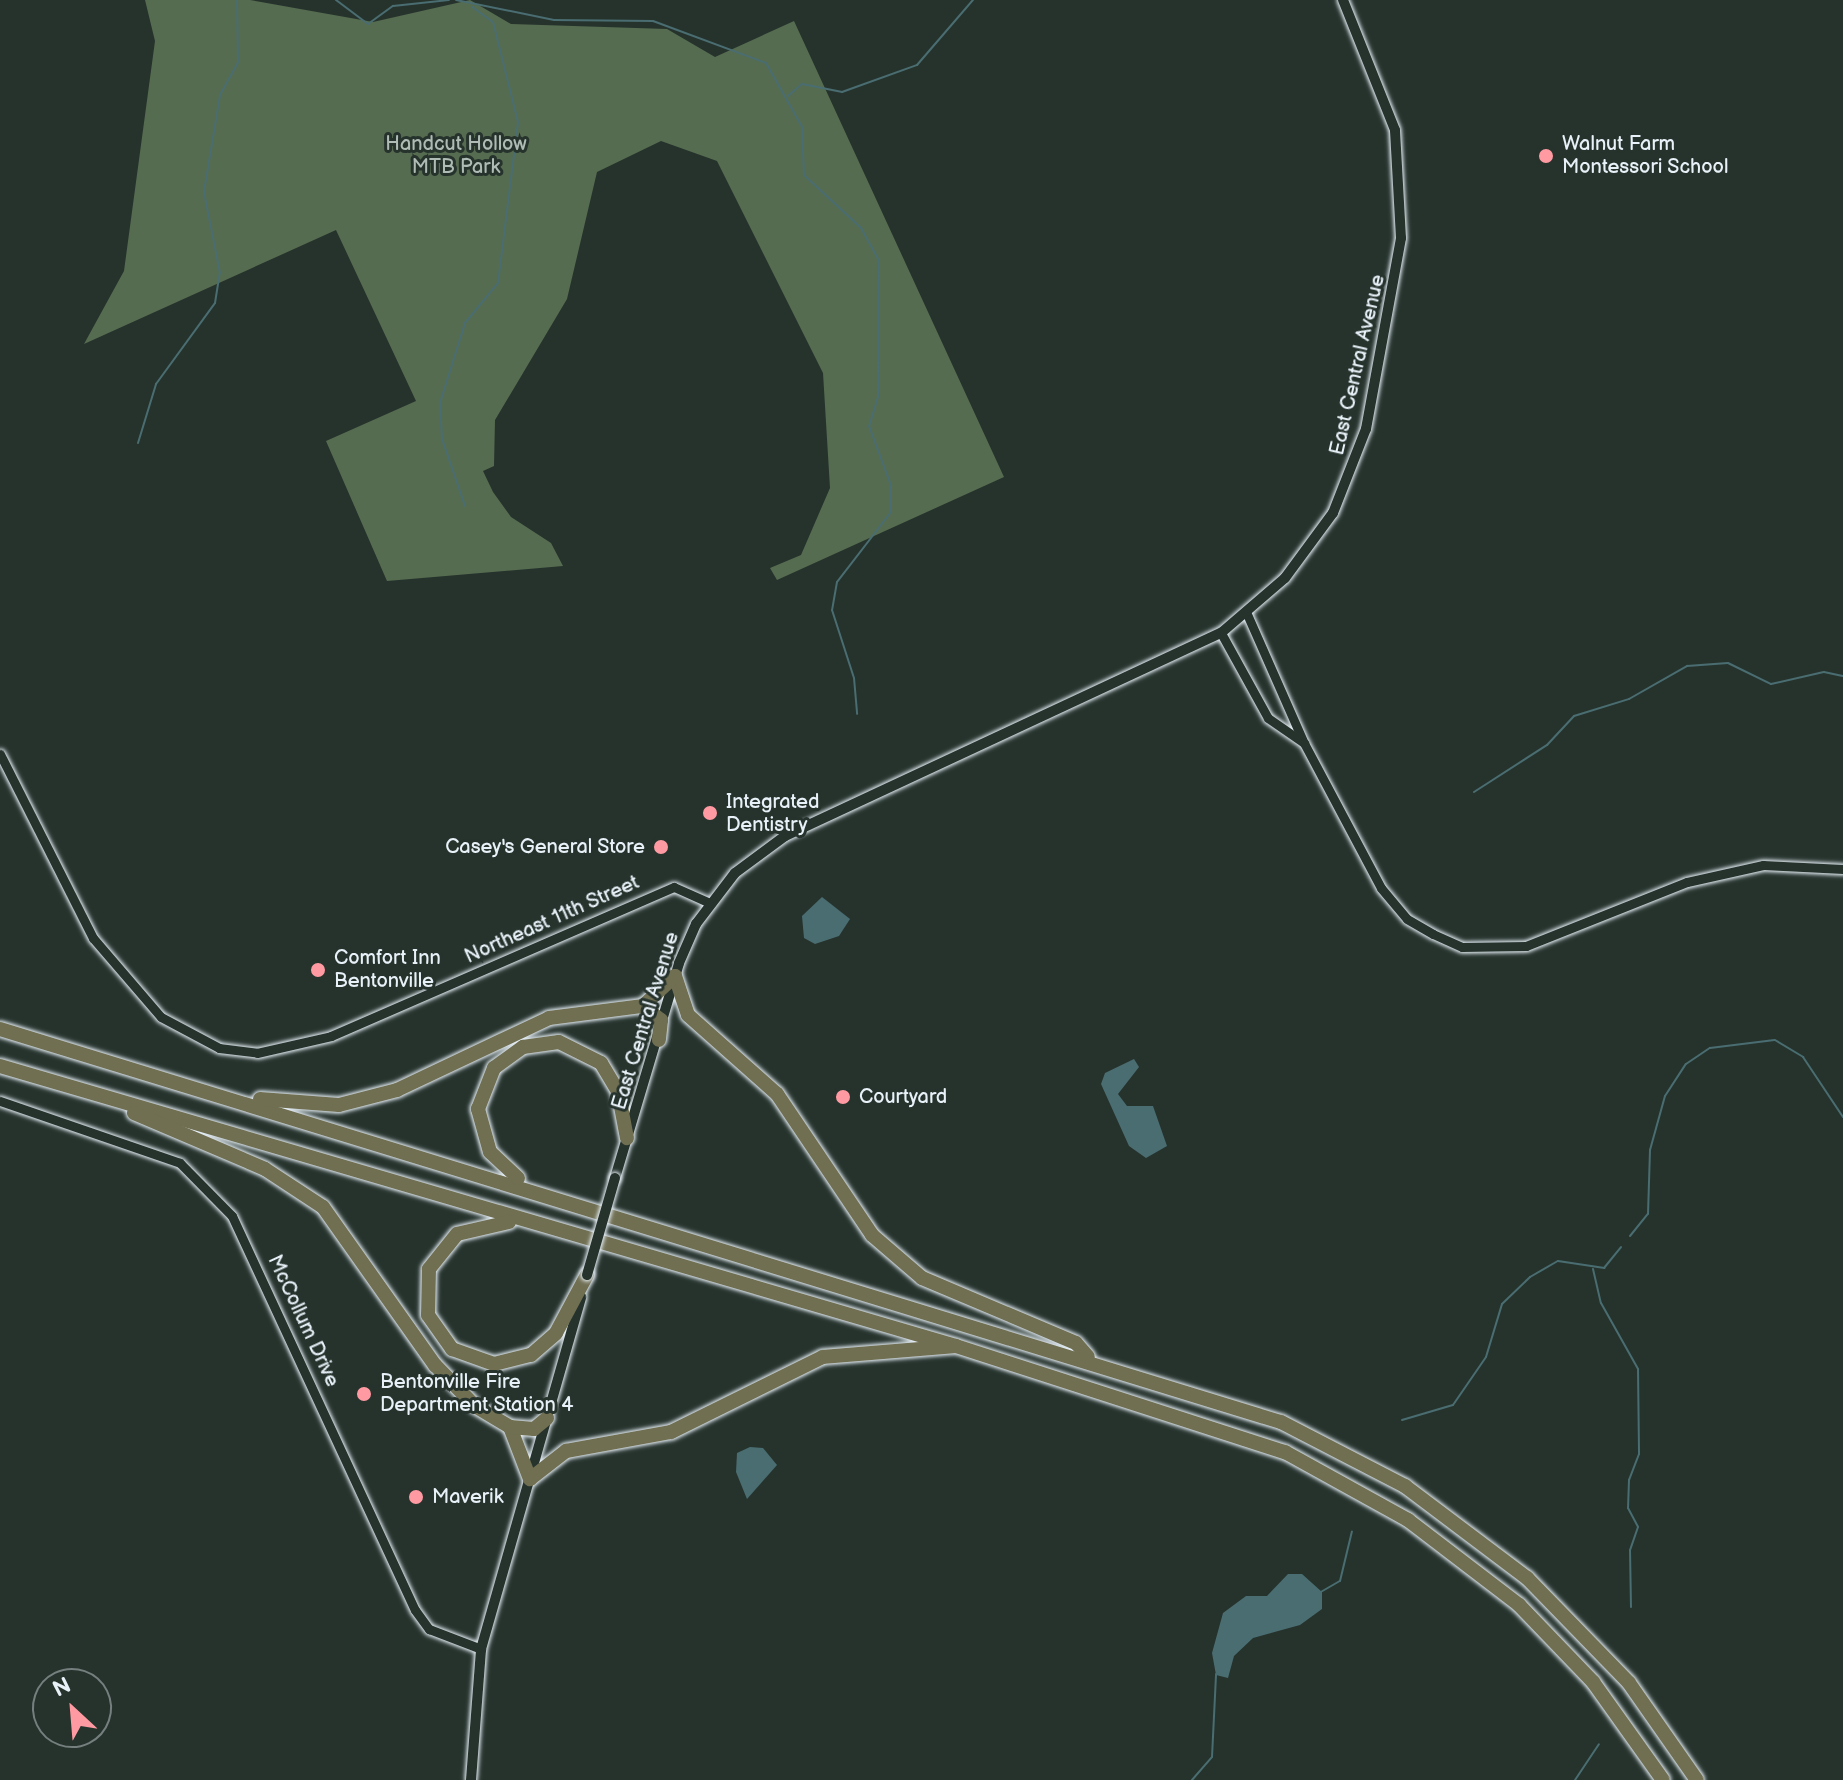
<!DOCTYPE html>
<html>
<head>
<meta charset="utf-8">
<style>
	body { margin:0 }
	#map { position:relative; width:1843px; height:1780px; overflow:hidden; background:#26332d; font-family:"Balsamiq Sans",sans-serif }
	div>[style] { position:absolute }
	.green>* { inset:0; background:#566c50 }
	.water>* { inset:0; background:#4a6d71 }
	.stream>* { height:2px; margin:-1px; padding:0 1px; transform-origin:1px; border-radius:1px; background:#4a6d71 }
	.roads { filter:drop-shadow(0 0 2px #e8f1f8) drop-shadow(0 0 2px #e8f1f8) }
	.tertiary>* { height:9px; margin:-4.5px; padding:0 4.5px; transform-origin:4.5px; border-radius:4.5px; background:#26332d }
	.secondary>* { height:10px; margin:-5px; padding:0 5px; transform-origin:5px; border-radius:5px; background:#26332d }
	.motorway>* { height:14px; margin:-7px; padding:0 7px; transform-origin:7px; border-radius:7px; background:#706f52 }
	.bridges { filter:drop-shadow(0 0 2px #e8f1f8) drop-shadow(0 0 2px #e8f1f8) }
	.secondary-bridge>* { height:10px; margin:-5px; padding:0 5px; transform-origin:5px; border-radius:5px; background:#26332d }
	.dots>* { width:22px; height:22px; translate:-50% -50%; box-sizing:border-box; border:4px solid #26332d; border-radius:50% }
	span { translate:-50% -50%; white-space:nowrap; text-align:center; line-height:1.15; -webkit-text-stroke:6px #26332d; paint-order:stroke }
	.park-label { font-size:20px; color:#aebcb5 }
	.poi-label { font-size:20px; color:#e8f1f8 }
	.left { translate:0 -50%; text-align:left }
	.right { translate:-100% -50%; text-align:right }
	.street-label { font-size:20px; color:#e8f1f8 }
	.north { position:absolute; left:32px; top:1668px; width:80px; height:80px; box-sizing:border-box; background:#26332d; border:2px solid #747f7e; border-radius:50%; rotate:334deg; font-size:22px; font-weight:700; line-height:32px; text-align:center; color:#e8f1f8 }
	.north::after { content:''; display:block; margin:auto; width:28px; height:36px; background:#ff9aa2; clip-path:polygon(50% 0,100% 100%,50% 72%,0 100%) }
</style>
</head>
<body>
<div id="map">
	<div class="green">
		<i style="clip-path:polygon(145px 0,250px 0,373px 22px,470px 0,511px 24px,667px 29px,715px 57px,794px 21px,1004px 477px,777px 580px,770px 568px,801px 555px,830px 488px,823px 373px,717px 161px,661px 141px,597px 172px,567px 299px,495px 420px,494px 466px,483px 471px,493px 492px,511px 517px,551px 543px,563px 566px,387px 581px,326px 441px,416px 401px,336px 230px,84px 344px,124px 271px,155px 41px)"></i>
	</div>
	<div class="water">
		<i style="clip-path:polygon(822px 897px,850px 919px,839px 936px,815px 944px,804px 938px,802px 916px)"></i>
		<i style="clip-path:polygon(1134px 1059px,1139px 1067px,1118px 1094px,1127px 1106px,1153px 1106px,1167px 1146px,1146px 1158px,1129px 1146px,1101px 1084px,1105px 1073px)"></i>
		<i style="clip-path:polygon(750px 1447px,763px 1448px,777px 1465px,747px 1499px,736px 1472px,737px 1453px)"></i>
		<i style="clip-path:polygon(1288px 1574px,1302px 1574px,1322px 1592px,1322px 1609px,1300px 1625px,1253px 1638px,1234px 1656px,1228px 1678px,1216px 1675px,1212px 1653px,1223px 1613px,1246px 1596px,1267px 1596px)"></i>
	</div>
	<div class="stream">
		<i style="left:336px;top:0;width:40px;rotate:37deg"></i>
		<i style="left:368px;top:24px;width:31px;rotate:-36deg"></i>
		<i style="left:393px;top:6px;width:56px;rotate:-6.1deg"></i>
		<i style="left:456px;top:0;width:100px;rotate:11.5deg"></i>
		<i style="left:554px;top:20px;width:99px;rotate:0.6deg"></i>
		<i style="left:653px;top:21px;width:121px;rotate:20.4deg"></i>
		<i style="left:766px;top:63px;width:73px;rotate:60.6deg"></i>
		<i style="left:802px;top:127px;width:48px;rotate:87.6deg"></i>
		<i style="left:804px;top:175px;width:78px;rotate:42.9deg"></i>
		<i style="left:861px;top:228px;width:37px;rotate:61deg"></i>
		<i style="left:879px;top:260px;width:137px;rotate:90.4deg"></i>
		<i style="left:878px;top:397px;width:30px;rotate:107deg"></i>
		<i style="left:869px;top:426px;width:63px;rotate:69.6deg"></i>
		<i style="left:891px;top:485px;width:27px;rotate:90deg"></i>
		<i style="left:891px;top:512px;width:88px;rotate:127.6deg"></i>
		<i style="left:837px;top:582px;width:28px;rotate:100deg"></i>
		<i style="left:832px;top:610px;width:71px;rotate:72.1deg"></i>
		<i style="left:854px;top:678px;width:36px;rotate:85deg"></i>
		<i style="left:788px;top:96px;width:18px;rotate:-41deg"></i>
		<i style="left:802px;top:84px;width:41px;rotate:11.3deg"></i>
		<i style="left:842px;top:92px;width:80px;rotate:-19.8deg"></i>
		<i style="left:917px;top:65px;width:86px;rotate:-49.3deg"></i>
		<i style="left:138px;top:443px;width:62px;rotate:-73deg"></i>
		<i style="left:156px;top:384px;width:100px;rotate:-53.9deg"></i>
		<i style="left:215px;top:303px;width:30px;rotate:-81deg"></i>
		<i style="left:220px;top:273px;width:83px;rotate:-101.2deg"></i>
		<i style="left:204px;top:192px;width:98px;rotate:-80.6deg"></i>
		<i style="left:220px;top:95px;width:38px;rotate:-61deg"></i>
		<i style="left:238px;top:62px;width:62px;rotate:-90.9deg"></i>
		<i style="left:465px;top:506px;width:71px;rotate:-108.9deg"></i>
		<i style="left:442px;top:439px;width:36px;rotate:-93deg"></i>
		<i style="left:440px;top:403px;width:84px;rotate:-72.6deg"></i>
		<i style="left:465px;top:323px;width:52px;rotate:-50.5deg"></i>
		<i style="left:498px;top:283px;width:162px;rotate:-82.9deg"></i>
		<i style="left:518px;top:122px;width:103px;rotate:-104deg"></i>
		<i style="left:493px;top:22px;width:26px;rotate:-144deg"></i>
		<i style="left:1474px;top:792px;width:87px;rotate:-32.8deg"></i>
		<i style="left:1547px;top:745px;width:40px;rotate:-47deg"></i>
		<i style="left:1574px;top:716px;width:58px;rotate:-17.2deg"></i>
		<i style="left:1629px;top:699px;width:67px;rotate:-29.6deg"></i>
		<i style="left:1687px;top:666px;width:41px;rotate:-4.2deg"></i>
		<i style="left:1728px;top:663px;width:48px;rotate:26deg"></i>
		<i style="left:1771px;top:684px;width:54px;rotate:-12.8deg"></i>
		<i style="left:1824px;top:672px;width:19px;rotate:12deg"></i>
		<i style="left:1630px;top:1236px;width:28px;rotate:-51deg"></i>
		<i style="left:1648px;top:1214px;width:64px;rotate:-88.2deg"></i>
		<i style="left:1650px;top:1150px;width:56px;rotate:-74.5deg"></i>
		<i style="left:1665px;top:1096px;width:38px;rotate:-57deg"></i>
		<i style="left:1686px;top:1064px;width:29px;rotate:-34deg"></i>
		<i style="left:1710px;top:1048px;width:65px;rotate:-7deg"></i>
		<i style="left:1775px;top:1040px;width:33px;rotate:31deg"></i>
		<i style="left:1803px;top:1057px;width:72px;rotate:56.3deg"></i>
		<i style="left:1593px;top:1269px;width:35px;rotate:77deg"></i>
		<i style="left:1601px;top:1303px;width:76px;rotate:60.7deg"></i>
		<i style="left:1638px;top:1369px;width:85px;rotate:89.3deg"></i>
		<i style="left:1639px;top:1454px;width:28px;rotate:111deg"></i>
		<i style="left:1629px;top:1480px;width:28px;rotate:92deg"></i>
		<i style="left:1628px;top:1508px;width:21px;rotate:62deg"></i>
		<i style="left:1638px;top:1527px;width:24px;rotate:109deg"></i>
		<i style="left:1630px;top:1550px;width:57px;rotate:89deg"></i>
		<i style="left:1402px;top:1420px;width:53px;rotate:-16.4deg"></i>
		<i style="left:1453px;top:1405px;width:58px;rotate:-55.5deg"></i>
		<i style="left:1486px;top:1357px;width:55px;rotate:-73.2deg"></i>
		<i style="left:1502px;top:1304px;width:39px;rotate:-44deg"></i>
		<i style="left:1530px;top:1277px;width:32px;rotate:-30deg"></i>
		<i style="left:1558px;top:1261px;width:47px;rotate:8.7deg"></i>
		<i style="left:1604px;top:1268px;width:27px;rotate:-51deg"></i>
		<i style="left:1319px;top:1593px;width:24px;rotate:-30deg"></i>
		<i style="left:1340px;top:1581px;width:51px;rotate:-76.5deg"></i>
		<i style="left:1192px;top:1780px;width:30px;rotate:-49deg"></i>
		<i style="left:1212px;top:1757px;width:83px;rotate:-87.2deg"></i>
		<i style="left:1575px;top:1780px;width:43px;rotate:-56.3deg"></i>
	</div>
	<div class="roads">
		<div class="tertiary">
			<i style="left:1247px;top:614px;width:141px;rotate:66.2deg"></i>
			<i style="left:1304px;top:743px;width:164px;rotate:62deg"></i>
			<i style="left:1381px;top:888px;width:40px;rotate:50deg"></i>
			<i style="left:1407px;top:919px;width:30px;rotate:30deg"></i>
			<i style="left:1433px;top:934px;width:32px;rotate:24deg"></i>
			<i style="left:1462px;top:947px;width:64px;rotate:-0.9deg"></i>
			<i style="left:1526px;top:946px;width:173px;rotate:-21.7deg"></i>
			<i style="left:1687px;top:882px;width:78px;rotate:-12.6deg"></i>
			<i style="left:1763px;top:865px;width:80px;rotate:2.9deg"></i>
			<i style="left:1221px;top:633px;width:97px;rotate:61.1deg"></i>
			<i style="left:1268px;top:718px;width:44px;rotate:34.8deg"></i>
			<i style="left:0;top:754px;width:206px;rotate:63.2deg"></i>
			<i style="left:93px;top:938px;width:104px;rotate:49.3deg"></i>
			<i style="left:161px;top:1017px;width:66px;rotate:28.1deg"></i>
			<i style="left:219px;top:1048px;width:38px;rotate:7deg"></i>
			<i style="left:257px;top:1053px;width:76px;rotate:-12.9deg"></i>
			<i style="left:331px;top:1036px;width:374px;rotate:-23.5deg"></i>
			<i style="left:674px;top:887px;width:39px;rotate:24deg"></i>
			<i style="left:0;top:1101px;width:190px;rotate:19deg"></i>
			<i style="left:180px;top:1163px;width:74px;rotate:45.5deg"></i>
			<i style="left:232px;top:1216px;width:434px;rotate:65.1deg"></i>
			<i style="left:415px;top:1610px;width:24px;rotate:54deg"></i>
			<i style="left:429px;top:1629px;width:56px;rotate:21deg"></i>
		</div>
		<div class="secondary">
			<i style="left:615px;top:1178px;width:224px;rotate:-73.4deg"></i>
			<i style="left:679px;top:963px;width:43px;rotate:-66.4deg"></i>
			<i style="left:696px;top:924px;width:64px;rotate:-52.6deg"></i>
			<i style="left:735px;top:873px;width:62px;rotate:-36.5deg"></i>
			<i style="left:785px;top:836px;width:481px;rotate:-25deg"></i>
			<i style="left:1221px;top:633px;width:84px;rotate:-40.7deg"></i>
			<i style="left:1285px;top:578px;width:81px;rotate:-53.6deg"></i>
			<i style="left:1333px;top:513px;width:90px;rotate:-68.6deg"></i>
			<i style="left:1366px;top:429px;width:194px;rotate:-79.6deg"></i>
			<i style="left:1401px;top:238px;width:108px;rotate:-93.2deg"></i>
			<i style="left:1395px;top:130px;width:140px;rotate:-111.8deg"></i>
			<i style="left:471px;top:1780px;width:131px;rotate:-85.6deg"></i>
			<i style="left:481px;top:1649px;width:366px;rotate:-74.1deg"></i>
		</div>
		<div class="motorway">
			<i style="left:675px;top:976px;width:41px;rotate:71.6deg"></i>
			<i style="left:688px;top:1015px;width:119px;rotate:41.6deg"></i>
			<i style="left:777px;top:1094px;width:170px;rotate:56deg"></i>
			<i style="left:872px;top:1235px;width:66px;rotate:40.7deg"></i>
			<i style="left:922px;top:1278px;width:167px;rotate:22.9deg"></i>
			<i style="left:1076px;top:1343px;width:18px;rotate:49deg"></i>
			<i style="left:643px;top:1006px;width:23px;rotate:38deg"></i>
			<i style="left:661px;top:1020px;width:20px;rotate:96deg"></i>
			<i style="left:0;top:1029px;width:1340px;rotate:17.06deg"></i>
			<i style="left:1281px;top:1422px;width:140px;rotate:27.3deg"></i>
			<i style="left:1405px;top:1486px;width:153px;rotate:37deg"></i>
			<i style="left:1527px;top:1578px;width:146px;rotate:45.8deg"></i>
			<i style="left:1629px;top:1683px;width:118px;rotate:55deg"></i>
			<i style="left:0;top:1066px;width:996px;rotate:16.32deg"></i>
			<i style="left:956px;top:1346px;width:346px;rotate:17.9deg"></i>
			<i style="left:1285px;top:1452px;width:141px;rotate:28.9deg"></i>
			<i style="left:1408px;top:1520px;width:140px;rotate:37.4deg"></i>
			<i style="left:1519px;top:1605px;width:107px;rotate:46.1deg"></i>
			<i style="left:1593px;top:1682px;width:120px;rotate:54.5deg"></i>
			<i style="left:260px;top:1099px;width:79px;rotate:4.3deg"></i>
			<i style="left:339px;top:1105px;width:60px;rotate:-14.5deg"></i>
			<i style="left:397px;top:1090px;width:168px;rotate:-25.3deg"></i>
			<i style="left:549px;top:1018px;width:95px;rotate:-7.3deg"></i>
			<i style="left:643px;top:1006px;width:44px;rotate:-43.2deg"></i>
			<i style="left:134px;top:1113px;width:142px;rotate:23.1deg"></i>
			<i style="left:265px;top:1169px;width:69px;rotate:33.2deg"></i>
			<i style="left:323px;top:1207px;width:194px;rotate:54.7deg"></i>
			<i style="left:435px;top:1365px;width:57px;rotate:45.7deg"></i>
			<i style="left:475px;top:1406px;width:41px;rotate:31deg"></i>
			<i style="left:510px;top:1427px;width:56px;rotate:69deg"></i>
			<i style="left:530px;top:1479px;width:46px;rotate:-37.9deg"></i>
			<i style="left:566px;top:1451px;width:107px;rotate:-10.3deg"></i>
			<i style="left:671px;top:1432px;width:169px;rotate:-26.3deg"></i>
			<i style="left:823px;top:1357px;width:133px;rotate:-4.7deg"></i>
			<i style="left:518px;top:1178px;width:38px;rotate:-137deg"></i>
			<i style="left:490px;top:1152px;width:45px;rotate:-105.6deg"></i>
			<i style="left:478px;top:1109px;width:44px;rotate:-68.7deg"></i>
			<i style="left:494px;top:1068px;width:36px;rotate:-36deg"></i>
			<i style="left:523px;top:1047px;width:36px;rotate:-8deg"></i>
			<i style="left:559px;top:1042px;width:47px;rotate:26.6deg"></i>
			<i style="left:601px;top:1063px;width:33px;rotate:59deg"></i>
			<i style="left:618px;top:1091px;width:48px;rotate:79.2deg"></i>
			<i style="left:509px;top:1222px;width:53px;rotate:167deg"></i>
			<i style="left:457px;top:1234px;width:45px;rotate:128.7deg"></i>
			<i style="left:429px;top:1269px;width:46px;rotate:91.2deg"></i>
			<i style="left:428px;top:1315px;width:42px;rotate:54.8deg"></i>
			<i style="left:452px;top:1349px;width:45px;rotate:19.7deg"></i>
			<i style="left:494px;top:1364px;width:38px;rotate:-14deg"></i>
			<i style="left:531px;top:1355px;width:33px;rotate:-41deg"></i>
			<i style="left:556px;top:1333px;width:66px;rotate:-61.9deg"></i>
			<i style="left:510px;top:1427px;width:24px;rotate:5deg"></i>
			<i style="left:534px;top:1429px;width:17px;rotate:-40deg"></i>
		</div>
	</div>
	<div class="bridges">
		<div class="secondary-bridge">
			<i style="left:587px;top:1275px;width:101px;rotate:-73.9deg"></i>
		</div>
	</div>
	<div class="dots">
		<i style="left:1546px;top:156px;background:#ff9aa2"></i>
		<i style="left:710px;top:813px;background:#ff9aa2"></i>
		<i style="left:661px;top:847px;background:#ff9aa2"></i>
		<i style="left:318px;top:970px;background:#ff9aa2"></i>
		<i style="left:843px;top:1097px;background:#ff9aa2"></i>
		<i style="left:364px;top:1394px;background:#ff9aa2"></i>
		<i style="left:416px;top:1497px;background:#ff9aa2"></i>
	</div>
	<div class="park-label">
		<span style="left:456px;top:156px">Handcut Hollow<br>MTB Park</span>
	</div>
	<div class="poi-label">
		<span class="left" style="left:1562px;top:156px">Walnut Farm<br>Montessori School</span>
		<span class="left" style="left:726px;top:814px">Integrated<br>Dentistry</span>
		<span class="right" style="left:645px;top:847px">Casey's General Store</span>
		<span class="left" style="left:334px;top:970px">Comfort Inn<br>Bentonville</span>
		<span class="left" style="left:859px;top:1097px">Courtyard</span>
		<span class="left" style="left:380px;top:1394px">Bentonville Fire<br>Department Station 4</span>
		<span class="left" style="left:432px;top:1497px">Maverik</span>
	</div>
	<div class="street-label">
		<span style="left:1358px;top:365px;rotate:-77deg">East Central Avenue</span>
		<span style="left:552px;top:920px;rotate:-24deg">Northeast 11th Street</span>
		<span style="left:646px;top:1021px;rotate:-73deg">East Central Avenue</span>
		<span style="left:303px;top:1321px;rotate:65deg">McCollum Drive</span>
	</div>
	<div class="north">N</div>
</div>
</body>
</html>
